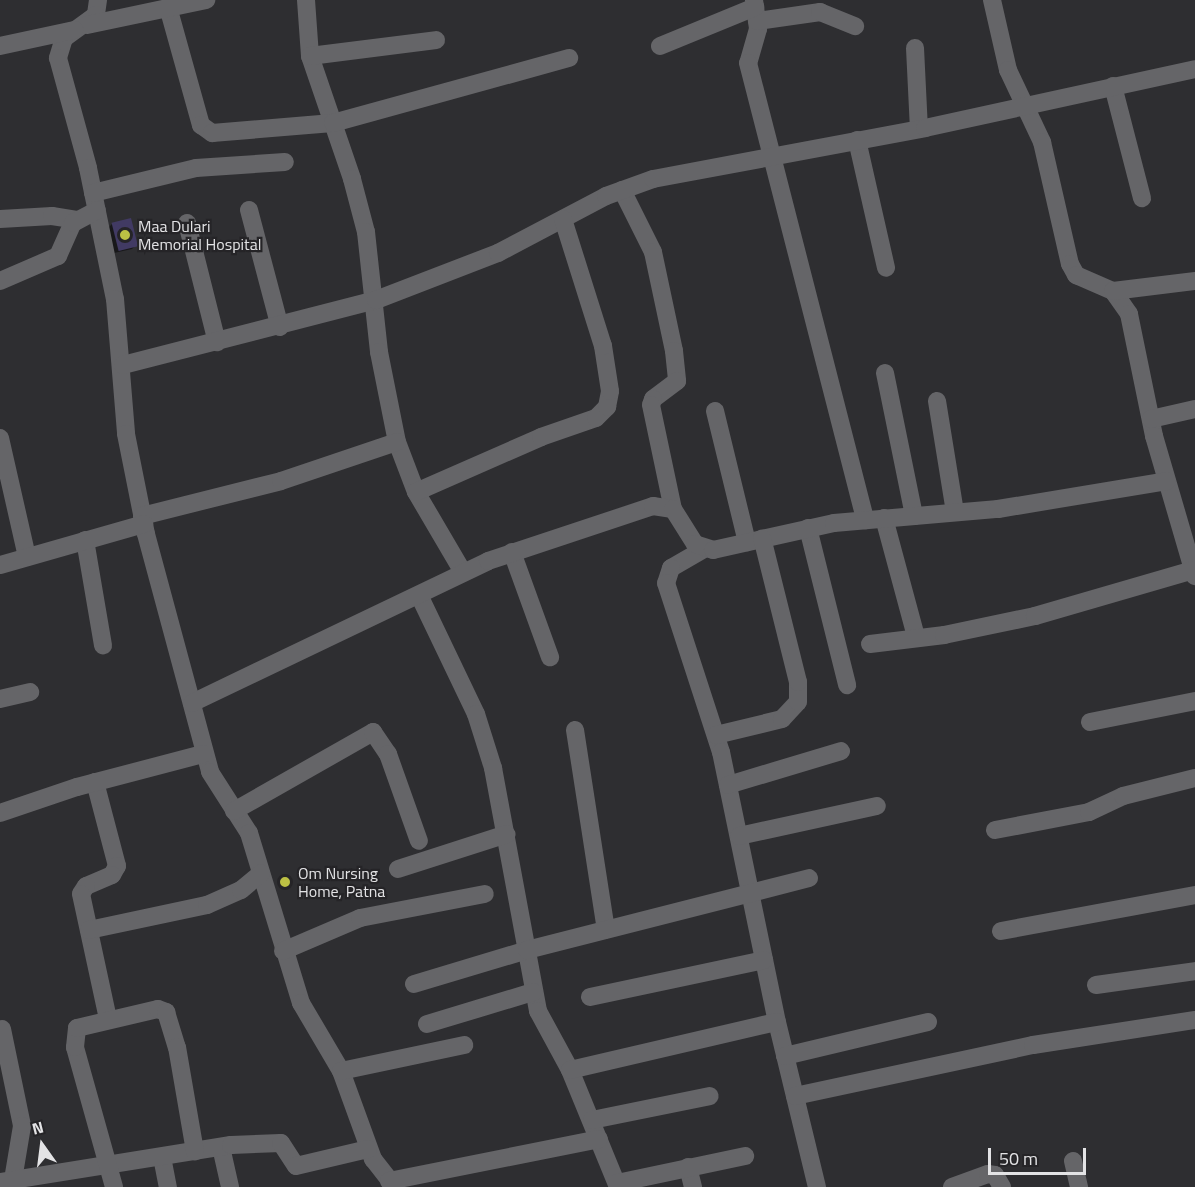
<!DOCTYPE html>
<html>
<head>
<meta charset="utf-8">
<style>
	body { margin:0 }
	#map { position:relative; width:1195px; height:1187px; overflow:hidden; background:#2e2e31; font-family:"Titillium Web",sans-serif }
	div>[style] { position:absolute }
	.shadow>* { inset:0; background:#0007 }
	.building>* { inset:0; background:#413a63; transform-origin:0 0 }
	.minor>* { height:18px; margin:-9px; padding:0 9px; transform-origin:9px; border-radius:9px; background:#656568 }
	.dots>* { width:16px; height:16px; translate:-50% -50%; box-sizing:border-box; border:3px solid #252427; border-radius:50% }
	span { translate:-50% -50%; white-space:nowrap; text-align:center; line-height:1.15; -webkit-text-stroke:4.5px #252427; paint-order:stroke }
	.poi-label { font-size:16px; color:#e3e3e5 }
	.left { translate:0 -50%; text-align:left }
	.north { position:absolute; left:12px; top:1115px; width:60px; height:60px; -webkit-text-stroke:4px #252427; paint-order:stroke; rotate:346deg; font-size:16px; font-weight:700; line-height:24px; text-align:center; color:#e3e3e5 }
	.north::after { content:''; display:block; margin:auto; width:21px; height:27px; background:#e3e3e5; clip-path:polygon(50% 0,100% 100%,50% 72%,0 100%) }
	.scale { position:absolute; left:988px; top:1148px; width:98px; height:27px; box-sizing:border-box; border:3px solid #e3e3e5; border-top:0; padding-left:8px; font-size:18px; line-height:21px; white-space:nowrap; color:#e3e3e5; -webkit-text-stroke:4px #252427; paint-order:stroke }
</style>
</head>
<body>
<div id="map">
	<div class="shadow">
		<i style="clip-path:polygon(112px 224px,136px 245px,132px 249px,114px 253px,108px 228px)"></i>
	</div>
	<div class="building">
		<i style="left:131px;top:218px;width:29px;height:20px;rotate:76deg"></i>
	</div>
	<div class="minor">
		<i style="left:98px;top:0;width:15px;rotate:98deg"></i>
		<i style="left:96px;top:15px;width:39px;rotate:144deg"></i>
		<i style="left:64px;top:38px;width:21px;rotate:107deg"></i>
		<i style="left:58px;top:58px;width:114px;rotate:74.7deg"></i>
		<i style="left:88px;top:168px;width:134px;rotate:78.4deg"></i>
		<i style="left:115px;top:299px;width:135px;rotate:85.3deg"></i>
		<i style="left:126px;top:434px;width:102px;rotate:78.7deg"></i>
		<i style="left:146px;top:534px;width:246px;rotate:74.9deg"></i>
		<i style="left:210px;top:772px;width:72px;rotate:57.4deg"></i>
		<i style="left:249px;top:833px;width:178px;rotate:73deg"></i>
		<i style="left:301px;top:1003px;width:79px;rotate:59.5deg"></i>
		<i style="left:341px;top:1071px;width:94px;rotate:70deg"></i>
		<i style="left:373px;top:1159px;width:36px;rotate:52deg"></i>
		<i style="left:306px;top:0;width:56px;rotate:85.9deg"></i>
		<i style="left:310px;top:56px;width:130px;rotate:71.1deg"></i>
		<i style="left:352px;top:179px;width:55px;rotate:75.2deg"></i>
		<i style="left:366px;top:232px;width:121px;rotate:83.8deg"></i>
		<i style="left:379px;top:352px;width:92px;rotate:78.7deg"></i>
		<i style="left:397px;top:442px;width:53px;rotate:69.2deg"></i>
		<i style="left:416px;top:492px;width:93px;rotate:59.6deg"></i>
		<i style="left:754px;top:0;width:29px;rotate:82deg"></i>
		<i style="left:758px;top:29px;width:35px;rotate:106deg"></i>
		<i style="left:748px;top:63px;width:472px;rotate:75.6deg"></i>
		<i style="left:992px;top:0;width:72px;rotate:77.1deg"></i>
		<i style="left:1008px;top:70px;width:80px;rotate:64.7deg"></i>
		<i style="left:1042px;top:142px;width:125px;rotate:77.1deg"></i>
		<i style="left:1070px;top:264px;width:13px;rotate:61deg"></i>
		<i style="left:1076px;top:275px;width:40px;rotate:23.4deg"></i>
		<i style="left:1113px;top:291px;width:28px;rotate:55deg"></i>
		<i style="left:1129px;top:314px;width:125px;rotate:78.4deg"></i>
		<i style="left:1154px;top:436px;width:146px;rotate:73.7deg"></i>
		<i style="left:168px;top:7px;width:123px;rotate:74.4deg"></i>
		<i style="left:201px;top:125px;width:14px;rotate:36deg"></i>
		<i style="left:212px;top:133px;width:121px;rotate:-4.7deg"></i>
		<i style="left:333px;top:123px;width:245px;rotate:-15.4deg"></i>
		<i style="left:757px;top:21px;width:64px;rotate:-8.1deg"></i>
		<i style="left:820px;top:12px;width:38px;rotate:22deg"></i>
		<i style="left:87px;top:25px;width:122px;rotate:-11.9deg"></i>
		<i style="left:0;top:46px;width:76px;rotate:-12.2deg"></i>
		<i style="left:660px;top:46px;width:103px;rotate:-22.3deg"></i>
		<i style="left:915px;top:48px;width:81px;rotate:87.2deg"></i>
		<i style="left:310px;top:56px;width:127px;rotate:-7.2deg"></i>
		<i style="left:1113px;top:86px;width:116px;rotate:75.5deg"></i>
		<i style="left:857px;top:140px;width:131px;rotate:77.2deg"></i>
		<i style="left:622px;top:190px;width:69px;rotate:63.4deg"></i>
		<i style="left:653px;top:252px;width:101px;rotate:78deg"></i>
		<i style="left:674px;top:351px;width:30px;rotate:84deg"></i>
		<i style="left:677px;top:381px;width:30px;rotate:143deg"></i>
		<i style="left:653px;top:399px;width:6px;rotate:108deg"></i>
		<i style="left:651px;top:405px;width:106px;rotate:78.1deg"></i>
		<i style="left:93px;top:193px;width:106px;rotate:-13.6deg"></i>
		<i style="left:196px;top:168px;width:89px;rotate:-3.9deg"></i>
		<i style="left:249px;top:210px;width:121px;rotate:75.2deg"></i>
		<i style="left:0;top:219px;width:52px;rotate:-3.3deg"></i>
		<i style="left:52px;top:216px;width:25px;rotate:9deg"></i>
		<i style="left:187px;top:223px;width:123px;rotate:75.9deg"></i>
		<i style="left:0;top:281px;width:63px;rotate:-23.3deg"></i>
		<i style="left:58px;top:256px;width:36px;rotate:-66deg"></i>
		<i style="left:73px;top:223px;width:27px;rotate:-28deg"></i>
		<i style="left:1113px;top:291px;width:83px;rotate:-7deg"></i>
		<i style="left:123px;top:365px;width:261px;rotate:-14.4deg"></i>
		<i style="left:376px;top:300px;width:131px;rotate:-21.1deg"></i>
		<i style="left:498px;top:253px;width:122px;rotate:-27.8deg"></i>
		<i style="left:606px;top:196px;width:50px;rotate:-19.9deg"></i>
		<i style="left:653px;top:179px;width:277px;rotate:-10.6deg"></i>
		<i style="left:925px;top:128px;width:276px;rotate:-12.3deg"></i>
		<i style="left:885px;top:373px;width:146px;rotate:78.5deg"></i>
		<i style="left:937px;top:401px;width:112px;rotate:80.8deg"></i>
		<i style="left:715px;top:411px;width:135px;rotate:76.3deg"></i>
		<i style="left:1151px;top:419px;width:45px;rotate:-12.8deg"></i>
		<i style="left:0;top:438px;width:122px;rotate:77.2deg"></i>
		<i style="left:416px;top:492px;width:137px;rotate:-23.7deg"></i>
		<i style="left:541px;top:437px;width:58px;rotate:-19.1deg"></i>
		<i style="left:596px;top:418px;width:16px;rotate:-45deg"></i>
		<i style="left:607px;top:407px;width:16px;rotate:-79deg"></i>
		<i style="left:610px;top:391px;width:46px;rotate:-98.8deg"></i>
		<i style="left:603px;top:346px;width:133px;rotate:-107.5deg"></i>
		<i style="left:142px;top:516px;width:143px;rotate:-14.1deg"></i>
		<i style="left:281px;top:481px;width:122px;rotate:-18.6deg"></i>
		<i style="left:884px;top:518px;width:123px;rotate:74.9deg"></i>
		<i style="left:808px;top:528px;width:162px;rotate:76deg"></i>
		<i style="left:85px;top:540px;width:107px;rotate:80.3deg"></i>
		<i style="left:704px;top:549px;width:38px;rotate:150deg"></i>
		<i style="left:671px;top:568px;width:16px;rotate:108deg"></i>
		<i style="left:666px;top:583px;width:178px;rotate:72deg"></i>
		<i style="left:721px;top:752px;width:276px;rotate:78.3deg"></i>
		<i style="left:777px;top:1022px;width:170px;rotate:76.4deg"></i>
		<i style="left:512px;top:552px;width:112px;rotate:70.1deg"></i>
		<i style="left:0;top:565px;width:150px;rotate:-15.9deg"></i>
		<i style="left:419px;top:595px;width:132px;rotate:64.4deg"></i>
		<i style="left:476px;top:714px;width:57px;rotate:72.5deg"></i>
		<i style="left:493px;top:768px;width:247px;rotate:79.5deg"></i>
		<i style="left:538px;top:1011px;width:67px;rotate:61.5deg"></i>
		<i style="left:570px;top:1070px;width:126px;rotate:67.7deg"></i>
		<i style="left:870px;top:644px;width:75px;rotate:-6.9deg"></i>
		<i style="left:944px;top:635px;width:93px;rotate:-11.8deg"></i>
		<i style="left:1035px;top:616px;width:165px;rotate:-16.2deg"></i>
		<i style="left:0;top:699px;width:31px;rotate:-13deg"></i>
		<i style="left:192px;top:703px;width:328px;rotate:-25.6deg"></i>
		<i style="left:488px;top:561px;width:174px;rotate:-18.4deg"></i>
		<i style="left:653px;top:506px;width:20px;rotate:9deg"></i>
		<i style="left:673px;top:509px;width:41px;rotate:57.8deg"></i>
		<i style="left:695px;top:544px;width:19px;rotate:18deg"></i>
		<i style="left:713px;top:550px;width:124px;rotate:-12.6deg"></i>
		<i style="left:834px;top:523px;width:165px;rotate:-4.9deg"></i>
		<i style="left:998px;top:509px;width:171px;rotate:-9.4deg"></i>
		<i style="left:1090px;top:722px;width:107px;rotate:-11.3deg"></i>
		<i style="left:575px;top:730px;width:202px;rotate:81.2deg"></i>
		<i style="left:716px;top:735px;width:68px;rotate:-13.6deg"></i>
		<i style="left:782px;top:719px;width:23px;rotate:-47deg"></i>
		<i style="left:798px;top:702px;width:20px;rotate:-90deg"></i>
		<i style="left:798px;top:682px;width:148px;rotate:-104deg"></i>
		<i style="left:95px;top:782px;width:87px;rotate:75.3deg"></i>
		<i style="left:117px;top:866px;width:10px;rotate:119deg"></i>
		<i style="left:112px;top:875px;width:28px;rotate:157deg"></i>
		<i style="left:86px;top:886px;width:9px;rotate:122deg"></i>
		<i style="left:81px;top:894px;width:128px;rotate:77.8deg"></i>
		<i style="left:728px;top:785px;width:118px;rotate:-16.7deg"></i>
		<i style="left:234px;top:811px;width:160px;rotate:-29.6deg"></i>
		<i style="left:373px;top:732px;width:27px;rotate:56deg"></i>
		<i style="left:388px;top:754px;width:92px;rotate:70.4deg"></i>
		<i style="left:0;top:813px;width:81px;rotate:-18.7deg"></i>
		<i style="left:77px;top:787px;width:130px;rotate:-14.7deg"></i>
		<i style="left:995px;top:830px;width:96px;rotate:-10.8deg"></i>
		<i style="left:1089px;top:812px;width:38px;rotate:-25deg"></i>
		<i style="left:1123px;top:796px;width:74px;rotate:-14deg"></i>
		<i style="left:739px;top:836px;width:141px;rotate:-12.3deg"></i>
		<i style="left:398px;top:869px;width:114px;rotate:-17.8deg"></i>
		<i style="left:89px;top:930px;width:121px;rotate:-12deg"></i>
		<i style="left:207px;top:905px;width:37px;rotate:-24deg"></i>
		<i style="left:241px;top:890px;width:26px;rotate:-40deg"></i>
		<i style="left:1001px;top:931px;width:197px;rotate:-10.5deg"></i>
		<i style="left:283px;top:951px;width:84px;rotate:-23.2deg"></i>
		<i style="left:360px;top:918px;width:127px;rotate:-10.9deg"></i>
		<i style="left:414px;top:984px;width:118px;rotate:-16.7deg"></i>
		<i style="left:527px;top:950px;width:291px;rotate:-14.3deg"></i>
		<i style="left:1096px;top:985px;width:100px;rotate:-8deg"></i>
		<i style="left:590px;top:997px;width:178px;rotate:-12deg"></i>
		<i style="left:427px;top:1024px;width:111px;rotate:-16.8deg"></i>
		<i style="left:2px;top:1029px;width:99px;rotate:78.3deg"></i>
		<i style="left:22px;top:1126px;width:55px;rotate:99.5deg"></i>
		<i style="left:785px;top:1056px;width:147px;rotate:-13.4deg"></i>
		<i style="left:570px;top:1070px;width:212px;rotate:-13.1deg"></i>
		<i style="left:341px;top:1071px;width:126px;rotate:-11.9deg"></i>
		<i style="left:795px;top:1096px;width:243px;rotate:-12.1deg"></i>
		<i style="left:1033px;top:1045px;width:164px;rotate:-8.8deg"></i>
		<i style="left:592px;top:1120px;width:120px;rotate:-11.5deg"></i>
		<i style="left:221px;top:1147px;width:41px;rotate:77.3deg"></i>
		<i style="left:162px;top:1157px;width:31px;rotate:79deg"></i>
		<i style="left:1073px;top:1161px;width:27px;rotate:77deg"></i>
		<i style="left:688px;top:1167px;width:21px;rotate:76deg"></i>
		<i style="left:389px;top:1181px;width:214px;rotate:-11.3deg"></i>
		<i style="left:0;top:1182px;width:234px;rotate:-9.1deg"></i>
		<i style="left:231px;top:1145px;width:50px;rotate:-2.3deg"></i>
		<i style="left:281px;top:1143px;width:27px;rotate:57deg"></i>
		<i style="left:296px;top:1166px;width:74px;rotate:-13.3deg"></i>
		<i style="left:617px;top:1183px;width:131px;rotate:-11.9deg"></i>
		<i style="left:114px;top:1187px;width:145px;rotate:-105.6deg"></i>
		<i style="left:75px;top:1047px;width:19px;rotate:-84deg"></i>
		<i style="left:77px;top:1028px;width:83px;rotate:-13.2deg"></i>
		<i style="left:158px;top:1009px;width:9px;rotate:21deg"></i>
		<i style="left:166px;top:1012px;width:37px;rotate:73deg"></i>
		<i style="left:177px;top:1047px;width:106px;rotate:80.2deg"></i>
		<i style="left:952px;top:1187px;width:38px;rotate:-20deg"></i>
		<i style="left:988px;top:1174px;width:7px;rotate:8deg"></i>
		<i style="left:995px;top:1175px;width:14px;rotate:60deg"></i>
	</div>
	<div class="dots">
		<i style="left:125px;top:235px;background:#bcc044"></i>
		<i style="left:285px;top:882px;background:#bcc044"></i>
	</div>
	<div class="poi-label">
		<span class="left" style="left:138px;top:235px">Maa Dulari<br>Memorial Hospital</span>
		<span class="left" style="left:298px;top:882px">Om Nursing<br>Home, Patna</span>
	</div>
	<div class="north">N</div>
	<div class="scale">50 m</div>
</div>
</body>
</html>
